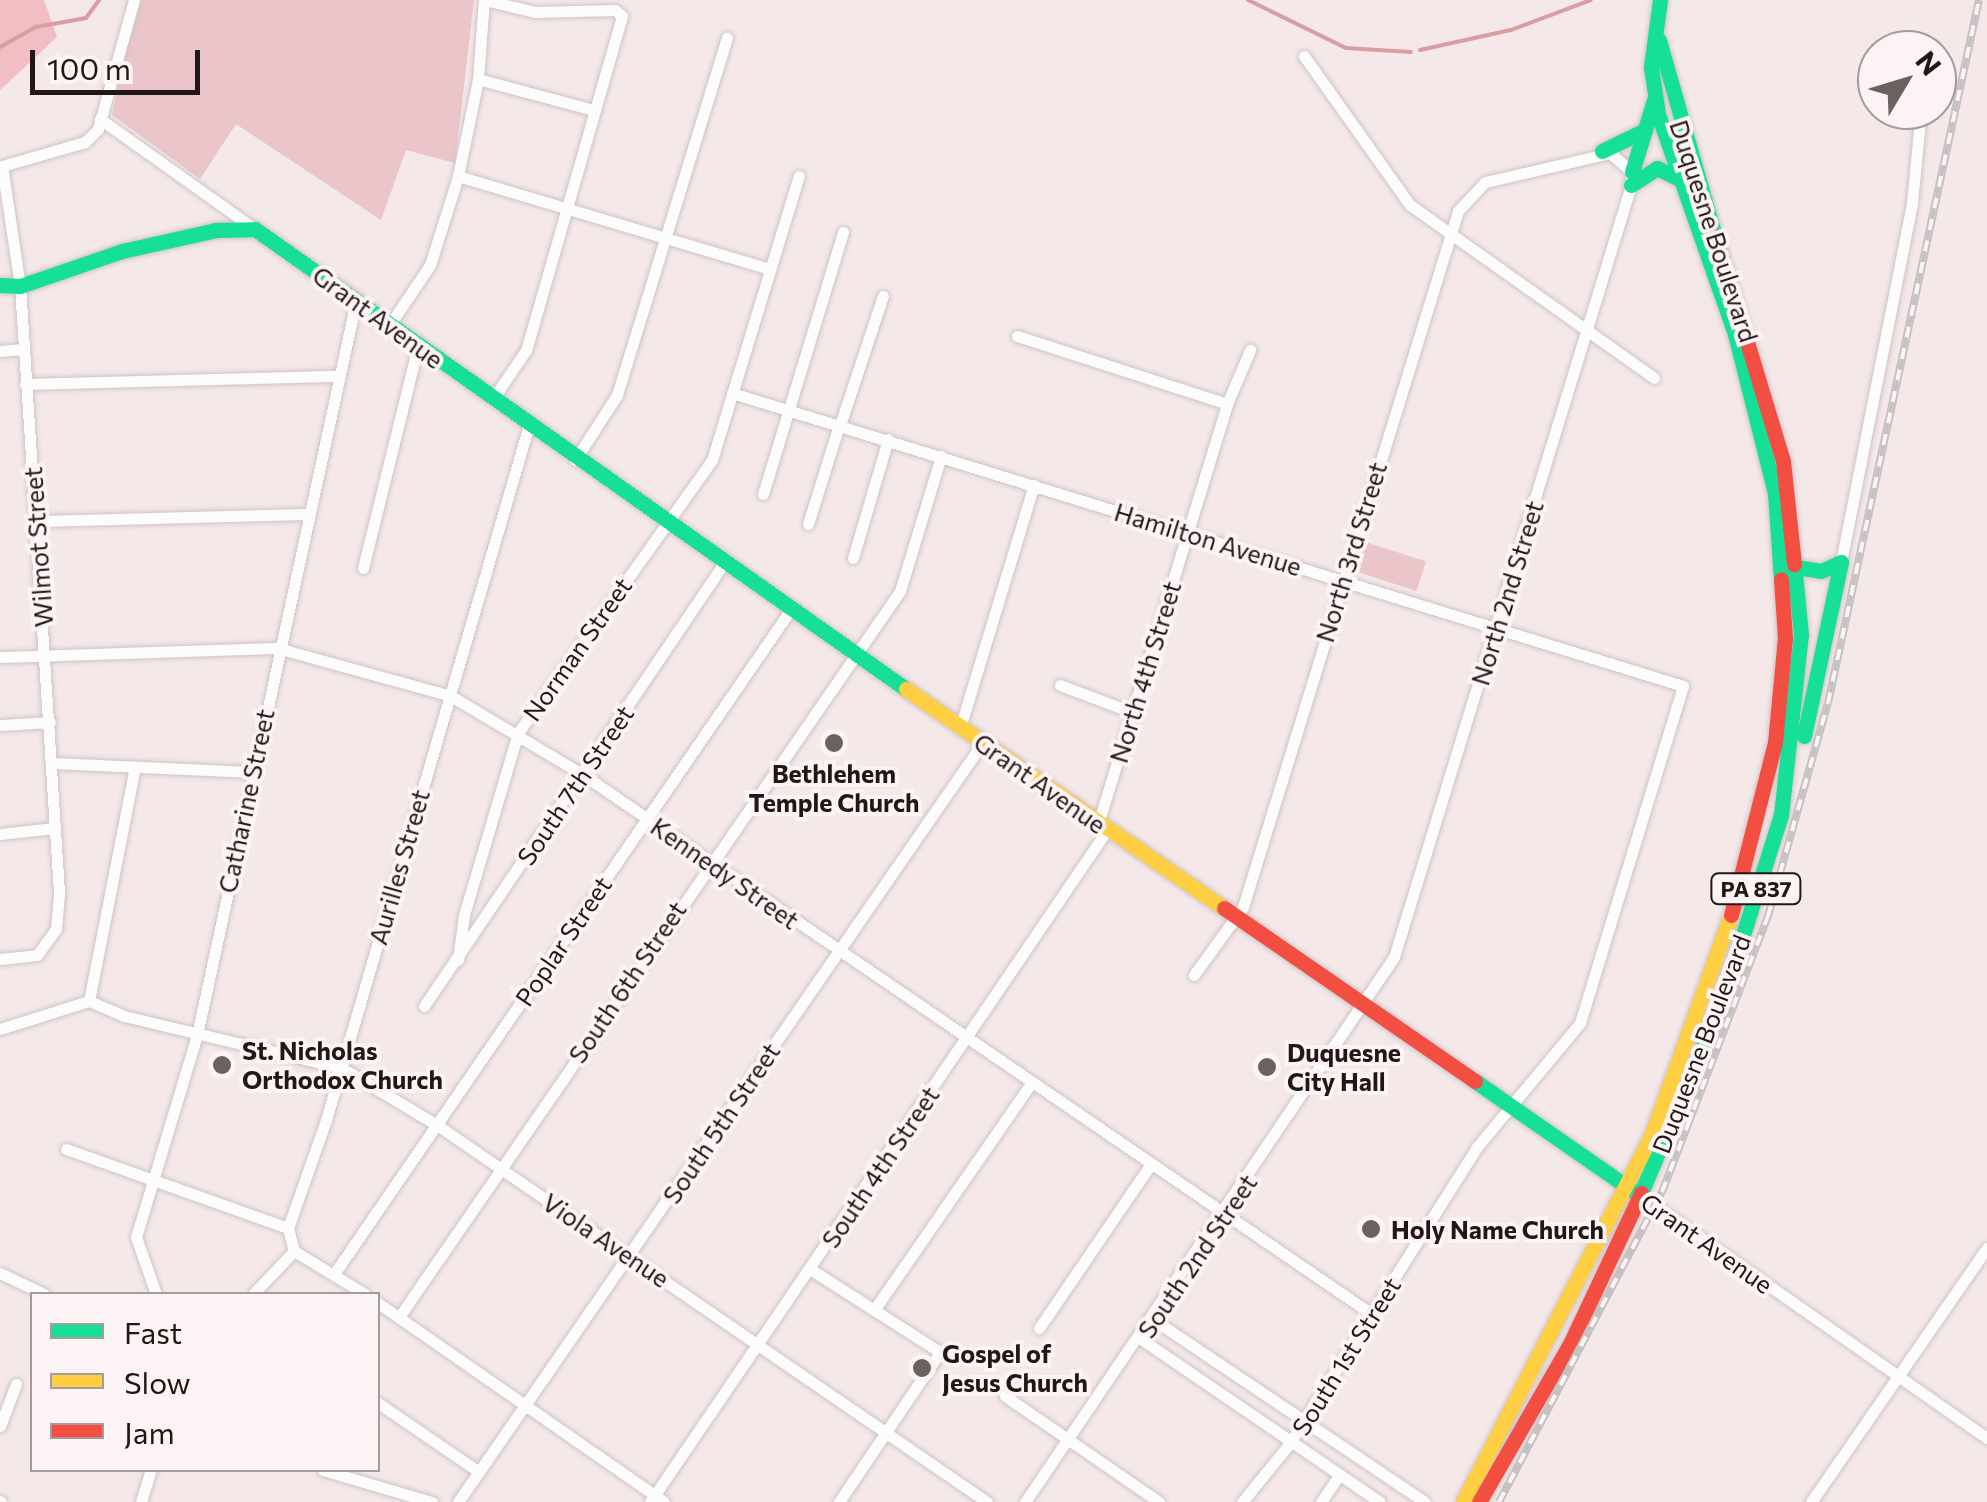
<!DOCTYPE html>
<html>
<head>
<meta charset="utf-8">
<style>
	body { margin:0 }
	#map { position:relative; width:1987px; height:1502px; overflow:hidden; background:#f4e8e9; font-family:Commissioner,sans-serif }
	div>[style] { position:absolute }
	.green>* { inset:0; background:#eac5c9; transform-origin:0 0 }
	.forest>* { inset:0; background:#f1bec4 }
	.stream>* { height:4px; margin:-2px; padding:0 2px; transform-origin:2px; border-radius:2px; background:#d99da4 }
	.roads { filter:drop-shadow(0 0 2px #cfc3c4) drop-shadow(0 0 2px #cfc3c4) }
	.street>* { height:11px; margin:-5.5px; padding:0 5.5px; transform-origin:5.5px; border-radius:5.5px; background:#fdfcfc }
	.fast>* { height:15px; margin:-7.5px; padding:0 7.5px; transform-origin:7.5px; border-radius:7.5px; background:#16e098 }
	.slow>* { height:15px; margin:-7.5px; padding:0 7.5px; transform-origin:7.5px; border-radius:7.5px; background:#ffcf43 }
	.jam>* { height:15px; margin:-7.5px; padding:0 7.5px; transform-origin:7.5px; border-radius:7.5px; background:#f24e42 }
	.rail>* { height:8px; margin-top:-4px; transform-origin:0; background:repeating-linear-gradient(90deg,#fcf3f4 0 11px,#c6c2c3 0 22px); box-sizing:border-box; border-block:2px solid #c6c2c3 }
	.dots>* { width:28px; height:28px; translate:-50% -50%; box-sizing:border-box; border:5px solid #fcf3f4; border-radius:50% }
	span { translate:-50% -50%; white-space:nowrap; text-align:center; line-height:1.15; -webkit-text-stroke:8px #fcf3f4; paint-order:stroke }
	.shield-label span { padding:2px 8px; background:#fcf3f4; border:2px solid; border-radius:8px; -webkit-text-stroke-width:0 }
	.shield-label { font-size:22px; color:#231617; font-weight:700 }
	.street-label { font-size:25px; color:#231617 }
	.poi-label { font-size:25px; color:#231617; font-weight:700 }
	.left { translate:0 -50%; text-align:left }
	.legend { position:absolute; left:30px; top:1292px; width:350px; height:180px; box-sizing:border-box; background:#fcf3f4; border:2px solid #a59b9c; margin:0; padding:12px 18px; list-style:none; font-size:30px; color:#231617 }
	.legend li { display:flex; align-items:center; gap:20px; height:50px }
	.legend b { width:50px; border:2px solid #a59b9c }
	.north { position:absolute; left:1857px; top:30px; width:100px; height:100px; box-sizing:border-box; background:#fcf3f4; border:2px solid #a59b9c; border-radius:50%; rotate:52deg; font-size:28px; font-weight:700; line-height:40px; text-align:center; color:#231617 }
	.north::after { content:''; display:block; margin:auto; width:35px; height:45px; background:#6c6060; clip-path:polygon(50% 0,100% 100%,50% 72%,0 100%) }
	.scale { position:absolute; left:30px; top:50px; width:170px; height:45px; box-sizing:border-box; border:5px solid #231617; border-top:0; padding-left:12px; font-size:30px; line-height:35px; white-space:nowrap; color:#231617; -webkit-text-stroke:8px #fcf3f4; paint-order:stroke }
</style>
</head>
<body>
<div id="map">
	<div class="green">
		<i style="clip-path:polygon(136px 0,474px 0,455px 163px,406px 150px,381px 220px,236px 124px,200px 179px,112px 115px)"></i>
		<i style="left:1366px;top:542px;width:63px;height:31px;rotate:18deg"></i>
	</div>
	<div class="forest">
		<i style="clip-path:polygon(0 0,44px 0,57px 37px,0 90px)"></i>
	</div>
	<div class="stream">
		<i style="left:1248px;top:0;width:109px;rotate:26.1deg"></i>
		<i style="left:1346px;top:48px;width:65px;rotate:3.5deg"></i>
		<i style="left:0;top:47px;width:41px;rotate:-29.1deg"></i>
		<i style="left:36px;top:27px;width:51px;rotate:-10.2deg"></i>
		<i style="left:86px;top:18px;width:22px;rotate:-54deg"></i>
		<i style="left:1420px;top:50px;width:93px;rotate:-12.4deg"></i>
		<i style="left:1511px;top:30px;width:85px;rotate:-20.6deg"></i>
	</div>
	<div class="roads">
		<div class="street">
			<i style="left:485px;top:0;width:51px;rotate:13.5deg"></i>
			<i style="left:535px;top:12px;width:80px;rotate:-1.4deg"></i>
			<i style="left:615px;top:10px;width:9px;rotate:41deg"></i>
			<i style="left:622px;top:16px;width:348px;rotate:106deg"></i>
			<i style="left:526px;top:350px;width:59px;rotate:124deg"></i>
			<i style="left:1304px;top:56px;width:183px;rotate:54.6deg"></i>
			<i style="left:1410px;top:205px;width:299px;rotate:35.3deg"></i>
			<i style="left:478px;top:79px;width:120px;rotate:15deg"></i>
			<i style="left:100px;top:119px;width:190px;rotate:35.4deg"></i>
			<i style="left:458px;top:176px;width:326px;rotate:16.6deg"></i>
			<i style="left:389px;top:326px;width:73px;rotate:-56.1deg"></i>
			<i style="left:430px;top:265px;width:93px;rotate:-72.5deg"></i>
			<i style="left:458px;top:176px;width:99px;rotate:-78.3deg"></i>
			<i style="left:478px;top:79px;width:79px;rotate:-85.7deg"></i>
			<i style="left:1017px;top:336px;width:221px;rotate:17.9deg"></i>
			<i style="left:0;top:351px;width:21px;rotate:-5deg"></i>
			<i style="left:25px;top:384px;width:314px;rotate:-1.5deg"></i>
			<i style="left:732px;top:393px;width:995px;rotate:17.12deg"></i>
			<i style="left:1683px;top:686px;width:352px;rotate:107deg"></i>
			<i style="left:1580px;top:1023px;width:161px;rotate:129.7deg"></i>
			<i style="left:1477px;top:1147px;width:350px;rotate:122.3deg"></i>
			<i style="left:1290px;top:1443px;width:76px;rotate:129.1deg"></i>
			<i style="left:840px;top:425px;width:136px;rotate:-71.6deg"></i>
			<i style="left:575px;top:460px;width:77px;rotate:-57.1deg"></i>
			<i style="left:617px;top:395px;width:374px;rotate:-72.9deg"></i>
			<i style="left:763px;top:494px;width:274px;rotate:-73deg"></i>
			<i style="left:36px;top:521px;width:272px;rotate:-1.5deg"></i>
			<i style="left:808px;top:524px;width:104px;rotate:-72.6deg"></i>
			<i style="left:853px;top:558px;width:124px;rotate:-73.6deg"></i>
			<i style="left:1841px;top:562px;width:366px;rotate:-78.8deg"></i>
			<i style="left:1912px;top:203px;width:93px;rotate:-84.5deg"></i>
			<i style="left:363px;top:568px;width:229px;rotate:-76.1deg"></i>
			<i style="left:0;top:657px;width:277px;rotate:-1.9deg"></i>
			<i style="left:277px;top:648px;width:180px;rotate:15.4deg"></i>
			<i style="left:451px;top:696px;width:152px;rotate:30.8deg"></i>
			<i style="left:582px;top:774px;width:958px;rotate:34.37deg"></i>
			<i style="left:1060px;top:685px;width:77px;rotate:20.6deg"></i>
			<i style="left:0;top:725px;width:50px;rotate:-3.4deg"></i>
			<i style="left:960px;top:728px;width:254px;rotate:-73.1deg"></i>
			<i style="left:53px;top:763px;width:199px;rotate:2.6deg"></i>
			<i style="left:1098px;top:824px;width:439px;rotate:-72.9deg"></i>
			<i style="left:1227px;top:404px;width:59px;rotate:-66.9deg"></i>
			<i style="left:0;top:834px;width:55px;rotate:-6.2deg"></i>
			<i style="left:0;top:959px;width:37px;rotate:-6deg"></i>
			<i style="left:37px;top:955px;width:32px;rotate:-54deg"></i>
			<i style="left:56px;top:929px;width:37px;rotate:-85deg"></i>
			<i style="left:59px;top:892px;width:607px;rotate:-93.68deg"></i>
			<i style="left:20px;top:286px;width:121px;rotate:-98.5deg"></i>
			<i style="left:2px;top:166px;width:86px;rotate:-16.1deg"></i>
			<i style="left:85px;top:142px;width:18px;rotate:-45deg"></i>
			<i style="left:98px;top:129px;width:134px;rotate:-74.4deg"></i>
			<i style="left:458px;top:960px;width:45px;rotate:-82.4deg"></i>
			<i style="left:464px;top:915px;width:190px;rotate:-73.5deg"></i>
			<i style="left:518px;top:733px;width:335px;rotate:-54.6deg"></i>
			<i style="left:712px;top:460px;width:297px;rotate:-73deg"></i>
			<i style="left:89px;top:1001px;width:239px;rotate:-78.9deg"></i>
			<i style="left:424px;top:1006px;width:535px;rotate:-55.89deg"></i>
			<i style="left:0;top:1029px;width:93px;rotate:-17.5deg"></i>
			<i style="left:89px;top:1001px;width:38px;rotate:23deg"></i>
			<i style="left:124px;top:1016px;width:224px;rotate:13.4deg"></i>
			<i style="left:342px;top:1068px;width:111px;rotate:31deg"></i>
			<i style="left:437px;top:1125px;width:667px;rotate:34.43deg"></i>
			<i style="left:66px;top:1149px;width:236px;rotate:19.6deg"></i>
			<i style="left:1641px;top:1196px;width:422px;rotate:35deg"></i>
			<i style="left:294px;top:1251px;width:83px;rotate:31.2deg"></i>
			<i style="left:810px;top:1269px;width:154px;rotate:32.6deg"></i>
			<i style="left:940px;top:1352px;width:181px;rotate:124deg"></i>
			<i style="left:0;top:1273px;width:49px;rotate:25.5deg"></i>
			<i style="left:334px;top:1274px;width:807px;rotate:-55.5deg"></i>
			<i style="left:156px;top:1294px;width:60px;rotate:-109.3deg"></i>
			<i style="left:136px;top:1237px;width:211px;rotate:-73.2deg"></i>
			<i style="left:197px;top:1035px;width:751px;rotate:-77.78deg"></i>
			<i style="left:253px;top:1294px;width:59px;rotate:-46.4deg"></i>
			<i style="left:294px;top:1251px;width:24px;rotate:-105deg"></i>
			<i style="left:288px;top:1228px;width:114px;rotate:-70.6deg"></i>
			<i style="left:326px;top:1120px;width:724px;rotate:-73.72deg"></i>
			<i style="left:378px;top:1303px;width:348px;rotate:34.8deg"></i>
			<i style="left:874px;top:1310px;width:276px;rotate:-55.3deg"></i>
			<i style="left:399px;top:1317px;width:882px;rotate:-55.39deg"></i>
			<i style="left:900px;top:591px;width:141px;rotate:-73.1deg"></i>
			<i style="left:1154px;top:1320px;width:326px;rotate:33.9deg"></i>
			<i style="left:1039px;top:1328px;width:199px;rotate:-55.7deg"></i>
			<i style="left:1141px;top:1339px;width:289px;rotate:34.3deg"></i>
			<i style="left:1005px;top:1396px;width:187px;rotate:34.5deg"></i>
			<i style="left:378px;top:1403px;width:122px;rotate:34.3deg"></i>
			<i style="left:0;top:1426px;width:45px;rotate:-69.1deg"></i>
			<i style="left:323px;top:1470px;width:114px;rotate:16.4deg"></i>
			<i style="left:0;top:1501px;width:1px;rotate:45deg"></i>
			<i style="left:141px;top:1502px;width:34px;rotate:-73deg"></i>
			<i style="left:458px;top:1502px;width:924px;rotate:-55.36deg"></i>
			<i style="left:650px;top:1502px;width:813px;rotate:-55.78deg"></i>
			<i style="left:1025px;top:1502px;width:658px;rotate:-55.9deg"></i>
			<i style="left:1394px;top:957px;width:808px;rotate:-72.93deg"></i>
			<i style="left:1631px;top:185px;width:13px;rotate:-86deg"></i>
			<i style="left:1632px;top:172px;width:29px;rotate:-139deg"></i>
			<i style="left:1610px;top:153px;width:128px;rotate:166.9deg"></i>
			<i style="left:1485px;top:182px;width:40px;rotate:133deg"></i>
			<i style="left:1458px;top:211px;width:728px;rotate:107.17deg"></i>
			<i style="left:1243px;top:907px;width:84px;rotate:125.8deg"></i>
			<i style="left:1321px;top:1502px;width:32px;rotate:-56deg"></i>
			<i style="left:1811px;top:1502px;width:309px;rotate:-55.3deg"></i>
		</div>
		<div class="fast">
			<i style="left:1660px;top:0;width:68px;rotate:97.7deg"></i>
			<i style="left:1651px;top:67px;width:48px;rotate:81.5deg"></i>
			<i style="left:1658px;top:114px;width:233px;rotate:70.7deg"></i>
			<i style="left:1735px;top:334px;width:164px;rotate:75.9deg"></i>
			<i style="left:1775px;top:493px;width:86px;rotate:86deg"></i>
			<i style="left:1659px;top:40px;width:204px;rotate:74.1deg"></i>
			<i style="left:1602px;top:151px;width:48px;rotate:-26deg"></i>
			<i style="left:1632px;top:172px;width:75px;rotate:-73deg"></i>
			<i style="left:1631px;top:185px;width:31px;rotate:-33deg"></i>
			<i style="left:1657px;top:168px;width:25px;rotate:26deg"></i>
			<i style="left:0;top:285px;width:20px;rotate:3deg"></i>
			<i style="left:20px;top:286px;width:108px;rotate:-18.9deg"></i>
			<i style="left:122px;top:251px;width:96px;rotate:-12.6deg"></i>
			<i style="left:216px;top:230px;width:39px;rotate:-1deg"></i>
			<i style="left:255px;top:229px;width:797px;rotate:35.25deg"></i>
			<i style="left:1790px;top:566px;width:31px;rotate:9deg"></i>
			<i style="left:1821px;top:571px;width:22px;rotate:-24deg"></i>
			<i style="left:1804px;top:736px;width:178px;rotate:-78deg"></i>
			<i style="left:1475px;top:1081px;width:195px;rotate:34.8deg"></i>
			<i style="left:1641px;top:1193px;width:205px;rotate:-67.1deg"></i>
			<i style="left:1721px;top:1004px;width:198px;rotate:-72.4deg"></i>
			<i style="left:1781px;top:815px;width:181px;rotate:-83.7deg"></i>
			<i style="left:1801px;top:635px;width:71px;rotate:-95.6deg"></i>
		</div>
		<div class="slow">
			<i style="left:906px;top:689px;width:386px;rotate:34.6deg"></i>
			<i style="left:1463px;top:1502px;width:414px;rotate:-62.8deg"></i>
			<i style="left:1652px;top:1134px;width:233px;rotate:-70.2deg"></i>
		</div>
		<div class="jam">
			<i style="left:1715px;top:236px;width:235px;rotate:73.2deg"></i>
			<i style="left:1783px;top:461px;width:104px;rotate:83.9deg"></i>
			<i style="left:1224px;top:908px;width:305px;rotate:34.6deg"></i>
			<i style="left:1731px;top:915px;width:178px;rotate:-75.7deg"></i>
			<i style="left:1775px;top:743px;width:105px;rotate:-84.6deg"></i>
			<i style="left:1785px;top:638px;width:59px;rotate:-93.9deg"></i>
			<i style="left:1479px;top:1502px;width:182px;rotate:-60.1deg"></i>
			<i style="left:1570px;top:1344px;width:167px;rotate:-64.8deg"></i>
		</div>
	</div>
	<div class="rail">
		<i style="left:1499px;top:1502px;width:350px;rotate:-62.3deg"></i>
		<i style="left:1662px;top:1192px;width:296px;rotate:-69deg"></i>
		<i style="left:1768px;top:916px;width:221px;rotate:-74.3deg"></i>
		<i style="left:1828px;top:703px;width:719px;rotate:-77.88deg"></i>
	</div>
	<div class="dots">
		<i style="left:834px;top:743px;background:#6c6060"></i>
		<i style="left:222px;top:1065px;background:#6c6060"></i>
		<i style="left:1267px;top:1067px;background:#6c6060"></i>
		<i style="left:1371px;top:1229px;background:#6c6060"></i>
		<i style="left:922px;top:1368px;background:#6c6060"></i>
	</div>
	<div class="shield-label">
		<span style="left:1756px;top:889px">PA 837</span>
	</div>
	<div class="street-label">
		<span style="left:1714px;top:231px;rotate:72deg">Duquesne Boulevard</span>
		<span style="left:378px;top:317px;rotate:36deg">Grant Avenue</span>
		<span style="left:1208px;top:539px;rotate:17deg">Hamilton Avenue</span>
		<span style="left:38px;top:547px;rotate:-94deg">Wilmot Street</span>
		<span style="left:1351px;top:552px;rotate:-73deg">North 3rd Street</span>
		<span style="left:1507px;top:593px;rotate:-73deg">North 2nd Street</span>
		<span style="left:577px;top:649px;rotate:-55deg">Norman Street</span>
		<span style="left:1145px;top:672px;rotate:-73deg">North 4th Street</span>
		<span style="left:1040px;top:783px;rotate:35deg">Grant Avenue</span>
		<span style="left:575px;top:785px;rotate:-56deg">South 7th Street</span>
		<span style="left:246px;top:801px;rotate:-78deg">Catharine Street</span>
		<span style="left:399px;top:867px;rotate:-74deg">Aurilles Street</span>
		<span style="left:725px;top:873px;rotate:35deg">Kennedy Street</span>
		<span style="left:563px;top:941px;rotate:-56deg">Poplar Street</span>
		<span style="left:627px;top:982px;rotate:-56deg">South 6th Street</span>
		<span style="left:1701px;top:1044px;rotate:-69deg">Duquesne Boulevard</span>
		<span style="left:721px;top:1123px;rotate:-56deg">South 5th Street</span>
		<span style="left:880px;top:1167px;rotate:-56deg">South 4th Street</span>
		<span style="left:606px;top:1240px;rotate:34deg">Viola Avenue</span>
		<span style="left:1707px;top:1243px;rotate:35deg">Grant Avenue</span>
		<span style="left:1197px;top:1256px;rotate:-56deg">South 2nd Street</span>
		<span style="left:1346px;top:1356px;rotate:-58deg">South 1st Street</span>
	</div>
	<div class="poi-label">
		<span style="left:834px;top:788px">Bethlehem<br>Temple Church</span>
		<span class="left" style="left:242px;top:1065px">St. Nicholas<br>Orthodox Church</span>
		<span class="left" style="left:1287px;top:1067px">Duquesne<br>City Hall</span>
		<span class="left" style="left:1391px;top:1229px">Holy Name Church</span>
		<span class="left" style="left:942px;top:1368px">Gospel of<br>Jesus Church</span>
	</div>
	<ul class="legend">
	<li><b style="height:12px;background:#16e098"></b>Fast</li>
	<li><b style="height:12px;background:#ffcf43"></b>Slow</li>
	<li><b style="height:12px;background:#f24e42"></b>Jam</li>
	</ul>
	<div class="north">N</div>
	<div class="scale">100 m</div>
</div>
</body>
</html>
